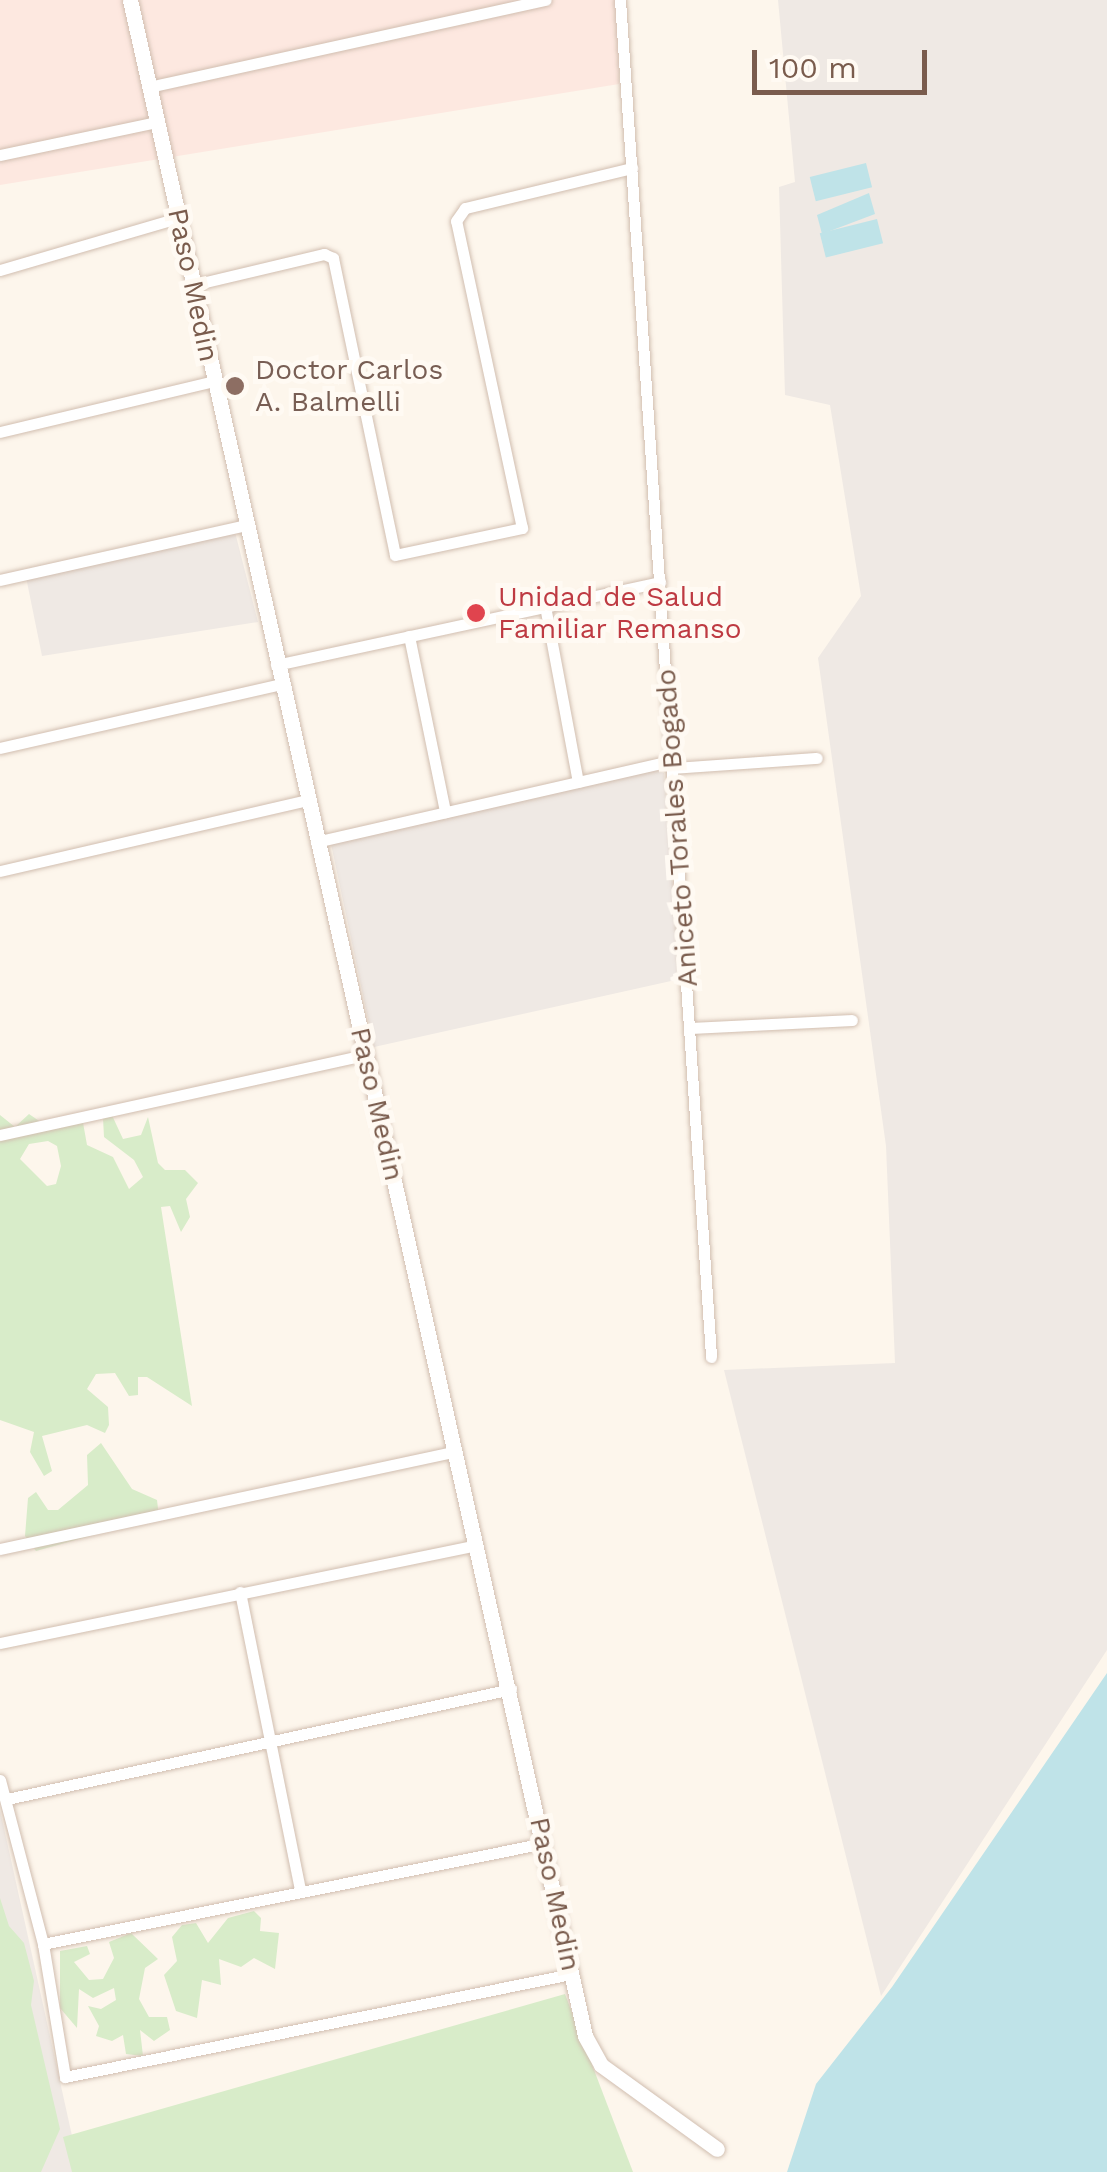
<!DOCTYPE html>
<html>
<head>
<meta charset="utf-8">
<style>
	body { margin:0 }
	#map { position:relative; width:1107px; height:2172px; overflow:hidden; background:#fdf6ec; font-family:"Work Sans",sans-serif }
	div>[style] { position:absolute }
	.commercial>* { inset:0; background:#fde8e0 }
	.industrial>* { inset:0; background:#efe9e4 }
	.green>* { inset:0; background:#d8ecc9 }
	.water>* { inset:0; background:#bfe3e8; transform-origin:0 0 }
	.roads { filter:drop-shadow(0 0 2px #d1beb0) drop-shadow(0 0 2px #d1beb0) }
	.street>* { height:11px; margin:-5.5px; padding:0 5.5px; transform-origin:5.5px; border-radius:5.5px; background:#fff }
	.secondary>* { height:15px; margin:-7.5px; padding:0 7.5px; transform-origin:7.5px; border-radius:7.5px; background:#fff }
	.dots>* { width:28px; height:28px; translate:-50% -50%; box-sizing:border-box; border:5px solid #fffaf3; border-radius:50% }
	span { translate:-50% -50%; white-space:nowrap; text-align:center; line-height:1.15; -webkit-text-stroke:10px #fffaf3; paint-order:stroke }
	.street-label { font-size:28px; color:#7a5c4d }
	.education-label { font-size:28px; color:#785e54 }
	.left { translate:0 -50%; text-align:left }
	.health-label { font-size:28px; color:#be3a42 }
	.scale { position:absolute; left:752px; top:50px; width:175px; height:45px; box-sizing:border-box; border:5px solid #7a5c4d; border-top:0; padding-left:12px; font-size:30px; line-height:35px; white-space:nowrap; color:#7a5c4d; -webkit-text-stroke:8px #fffaf3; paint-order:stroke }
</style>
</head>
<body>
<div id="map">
	<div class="commercial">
		<i style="clip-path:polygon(0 0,618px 0,619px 84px,0 185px)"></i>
	</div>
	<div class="industrial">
		<i style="clip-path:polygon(778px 0,1107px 0,1107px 1650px,881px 1996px,724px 1370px,895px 1363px,886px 1146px,818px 658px,861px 596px,830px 405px,785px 395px,779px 187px,795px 182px)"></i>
		<i style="clip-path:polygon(235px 532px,258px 622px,42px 656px,26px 577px)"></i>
		<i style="clip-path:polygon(654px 769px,664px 773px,680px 979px,374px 1047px,331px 844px)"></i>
		<i style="clip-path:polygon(0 1810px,80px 2172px,0 2172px)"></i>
	</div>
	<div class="green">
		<i style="clip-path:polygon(evenodd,110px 1111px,123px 1139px,141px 1135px,148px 1117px,158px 1163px,165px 1170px,185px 1170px,198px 1183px,186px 1199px,190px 1217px,181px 1232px,170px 1206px,161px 1207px,192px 1406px,147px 1377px,138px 1377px,138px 1395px,129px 1396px,115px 1373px,96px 1374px,87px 1389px,108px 1407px,109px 1425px,105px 1433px,87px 1425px,42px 1436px,52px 1471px,44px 1476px,30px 1452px,34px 1432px,0 1420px,0 1115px,15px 1127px,29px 1114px,45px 1125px,82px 1117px,87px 1145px,113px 1157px,129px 1189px,143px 1177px,134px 1160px,104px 1137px,103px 1118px,110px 1111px,48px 1141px,57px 1146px,61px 1166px,56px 1184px,47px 1186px,20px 1159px,29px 1144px,48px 1141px)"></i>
		<i style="clip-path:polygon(101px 1443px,132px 1489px,157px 1500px,159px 1517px,36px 1551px,25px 1536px,28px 1498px,36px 1492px,48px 1510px,58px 1510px,88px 1485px,87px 1455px)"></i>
		<i style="clip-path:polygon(0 1898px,9px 1926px,24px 1943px,34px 1981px,31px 2005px,60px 2129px,41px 2172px,0 2172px)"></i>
		<i style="clip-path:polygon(254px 1911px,261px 1918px,260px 1931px,279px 1933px,275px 1969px,254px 1958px,241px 1967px,219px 1959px,221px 1985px,202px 1980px,197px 2018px,176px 2011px,164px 1975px,177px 1961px,172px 1937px,182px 1925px,196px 1923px,208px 1943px,228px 1918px)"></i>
		<i style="clip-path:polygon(131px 1933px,158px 1959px,145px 1968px,139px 1999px,149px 2017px,167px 2017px,170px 2030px,154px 2041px,140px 2030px,143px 2056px,126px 2054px,123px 2035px,112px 2041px,96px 2036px,99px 2026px,88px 2006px,101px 2009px,116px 2000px,114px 1988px,93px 1998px,79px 1989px,77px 2028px,60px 2008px,60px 1951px,87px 1946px,90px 1954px,74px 1962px,89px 1980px,103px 1979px,114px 1958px,109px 1942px)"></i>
		<i style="clip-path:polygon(565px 1994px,633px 2172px,72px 2172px,63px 2137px)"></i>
	</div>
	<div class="water">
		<i style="left:866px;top:163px;width:25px;height:58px;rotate:76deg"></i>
		<i style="clip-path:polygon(869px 193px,875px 214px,822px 234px,817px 215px)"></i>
		<i style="left:877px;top:219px;width:25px;height:59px;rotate:76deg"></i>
		<i style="clip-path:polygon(1107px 1673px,1107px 2172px,787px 2172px,816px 2084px,892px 1987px)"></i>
	</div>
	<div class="roads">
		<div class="street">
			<i style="left:620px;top:0;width:1360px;rotate:86.16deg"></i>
			<i style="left:149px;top:87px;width:406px;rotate:-12.4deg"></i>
			<i style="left:0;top:155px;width:160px;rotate:-11.9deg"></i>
			<i style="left:0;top:270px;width:185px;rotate:-16.3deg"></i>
			<i style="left:193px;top:285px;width:135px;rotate:-13.3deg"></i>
			<i style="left:324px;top:254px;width:10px;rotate:24deg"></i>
			<i style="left:333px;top:258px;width:303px;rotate:78.2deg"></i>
			<i style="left:395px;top:555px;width:130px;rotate:-12deg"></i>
			<i style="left:522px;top:528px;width:314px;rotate:-102.1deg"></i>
			<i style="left:456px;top:221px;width:16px;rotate:-55deg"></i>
			<i style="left:465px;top:208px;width:172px;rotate:-13.5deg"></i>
			<i style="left:0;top:432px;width:220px;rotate:-13.4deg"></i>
			<i style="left:0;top:580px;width:252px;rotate:-12.6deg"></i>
			<i style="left:545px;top:606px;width:179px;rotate:79.4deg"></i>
			<i style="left:409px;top:636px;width:180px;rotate:78.4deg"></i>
			<i style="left:276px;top:665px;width:393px;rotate:-12.2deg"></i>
			<i style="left:0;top:748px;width:288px;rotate:-12.8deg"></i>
			<i style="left:673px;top:768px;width:144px;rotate:-4deg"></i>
			<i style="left:316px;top:842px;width:366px;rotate:-12.9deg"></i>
			<i style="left:0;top:871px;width:315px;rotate:-13deg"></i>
			<i style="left:691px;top:1028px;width:161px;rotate:-2.8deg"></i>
			<i style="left:0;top:1135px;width:374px;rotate:-12.4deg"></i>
			<i style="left:0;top:1549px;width:464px;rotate:-12.1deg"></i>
			<i style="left:240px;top:1592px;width:304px;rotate:78.6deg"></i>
			<i style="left:0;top:1643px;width:486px;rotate:-11.6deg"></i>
			<i style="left:0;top:1780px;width:170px;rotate:75.3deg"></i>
			<i style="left:43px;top:1944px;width:135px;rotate:80.6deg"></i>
			<i style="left:65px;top:2077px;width:516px;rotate:-11.51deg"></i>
			<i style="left:7px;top:1799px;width:516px;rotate:-12.31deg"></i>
			<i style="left:43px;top:1944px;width:512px;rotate:-11.38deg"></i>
		</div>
		<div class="secondary">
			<i style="left:130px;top:0;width:2086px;rotate:77.4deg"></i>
			<i style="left:585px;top:2036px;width:33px;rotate:61deg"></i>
			<i style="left:601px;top:2065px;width:143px;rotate:35.9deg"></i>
		</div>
	</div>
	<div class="dots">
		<i style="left:235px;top:386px;background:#8d6e63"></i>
		<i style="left:476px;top:613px;background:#e0444e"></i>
	</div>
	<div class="street-label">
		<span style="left:193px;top:285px;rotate:78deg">Paso Medin</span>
		<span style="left:677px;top:828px;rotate:-94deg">Aniceto Torales Bogado</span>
		<span style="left:377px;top:1104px;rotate:77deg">Paso Medin</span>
		<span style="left:555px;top:1894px;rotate:78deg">Paso Medin</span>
	</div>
	<div class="education-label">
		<span class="left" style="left:255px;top:386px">Doctor Carlos<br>A. Balmelli</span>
	</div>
	<div class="health-label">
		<span class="left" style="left:498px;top:613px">Unidad de Salud<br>Familiar Remanso</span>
	</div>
	<div class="scale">100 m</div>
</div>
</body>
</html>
